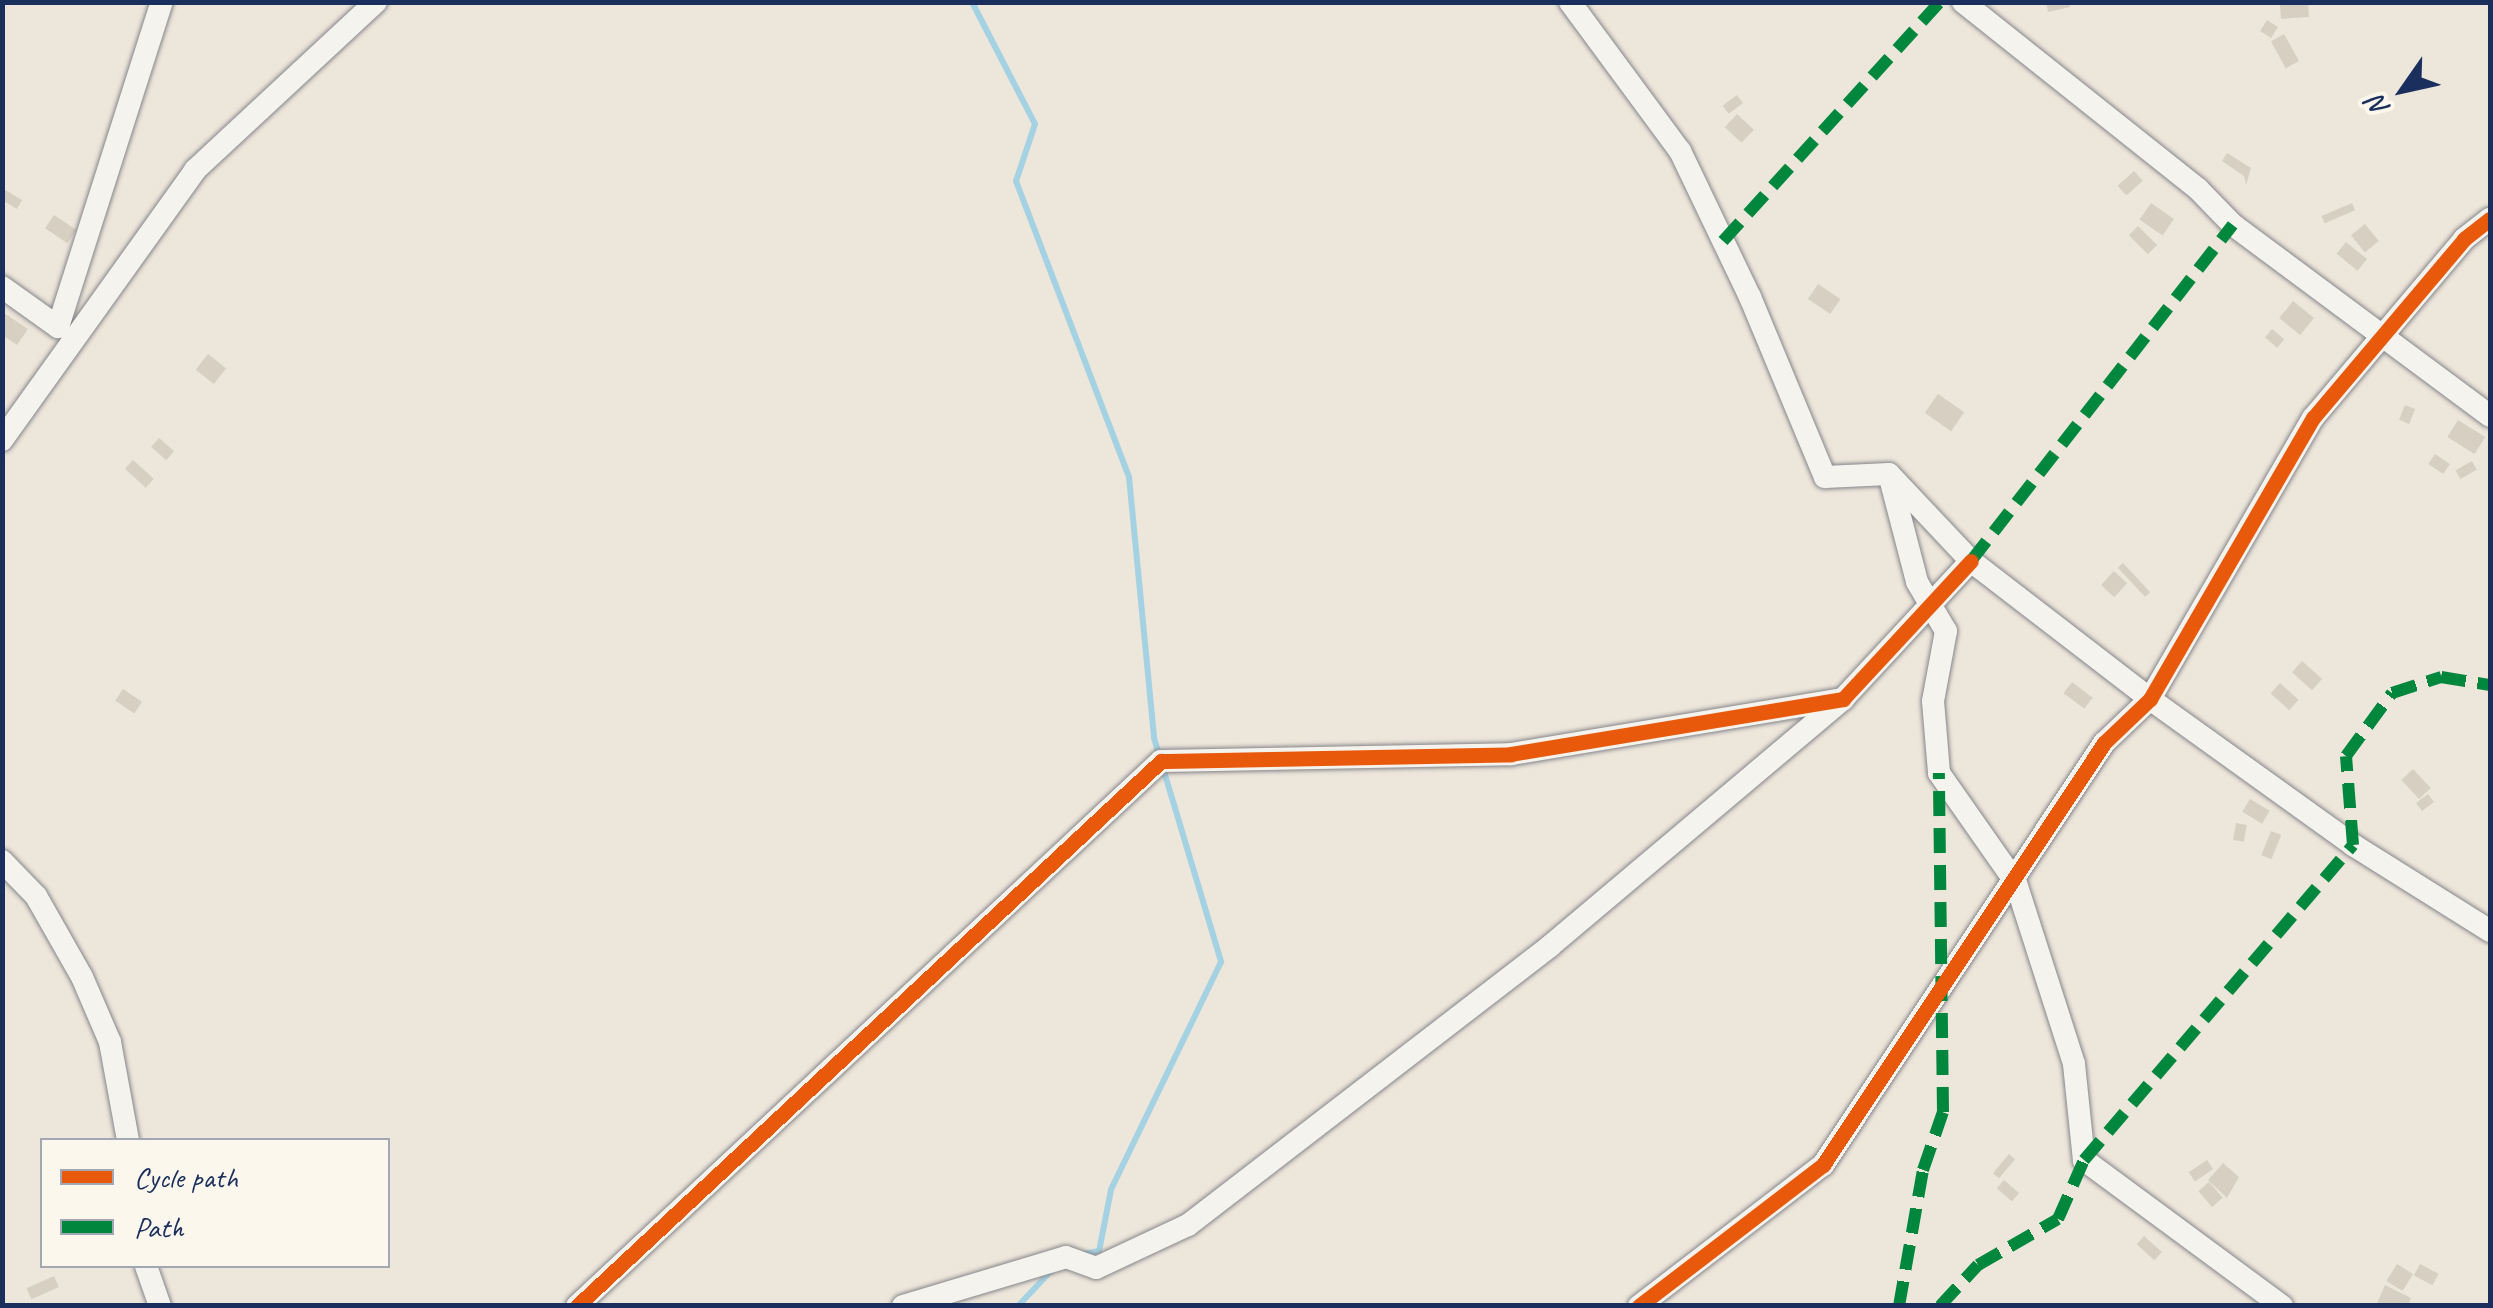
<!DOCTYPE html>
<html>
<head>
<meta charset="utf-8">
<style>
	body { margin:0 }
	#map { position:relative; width:2493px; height:1308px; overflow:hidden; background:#ede6db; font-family:Caveat,sans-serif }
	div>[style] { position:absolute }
	.stream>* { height:6px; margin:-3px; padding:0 3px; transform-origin:3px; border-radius:3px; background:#a5d2e3 }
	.building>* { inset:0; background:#d7cfc2; transform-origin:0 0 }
	.roads { filter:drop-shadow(0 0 2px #86868a) drop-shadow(0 0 2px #86868a) }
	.minor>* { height:22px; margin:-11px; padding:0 11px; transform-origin:11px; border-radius:11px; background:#f5f3ee }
	.quiet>* { height:12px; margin-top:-6px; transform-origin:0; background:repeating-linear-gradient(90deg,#00873e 0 25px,transparent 0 37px) }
	.cycleway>* { height:15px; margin:-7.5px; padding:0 7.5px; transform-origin:7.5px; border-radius:7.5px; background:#e8590c }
	span { translate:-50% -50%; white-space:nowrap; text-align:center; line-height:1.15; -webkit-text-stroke:8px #fbf7ec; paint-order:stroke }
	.frame { position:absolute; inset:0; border:5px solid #1b2f5e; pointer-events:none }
	.legend { position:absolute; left:40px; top:1138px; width:350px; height:130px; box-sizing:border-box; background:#fbf7ec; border:2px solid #a1a7b3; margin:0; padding:12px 18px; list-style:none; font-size:30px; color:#1b2f5e }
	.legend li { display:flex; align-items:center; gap:20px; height:50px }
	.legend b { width:50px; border:2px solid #a1a7b3 }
	.north { position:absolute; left:2353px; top:40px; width:100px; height:100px; -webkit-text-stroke:8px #fbf7ec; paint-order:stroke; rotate:236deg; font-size:28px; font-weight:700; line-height:40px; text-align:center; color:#1b2f5e }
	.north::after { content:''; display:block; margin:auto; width:35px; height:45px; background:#1b2f5e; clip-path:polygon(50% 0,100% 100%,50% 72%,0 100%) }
</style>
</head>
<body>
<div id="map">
	<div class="stream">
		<i style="left:972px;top:2px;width:137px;rotate:62.7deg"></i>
		<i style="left:1035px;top:124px;width:60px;rotate:108.4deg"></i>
		<i style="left:1016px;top:181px;width:317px;rotate:69.1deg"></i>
		<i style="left:1129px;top:477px;width:262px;rotate:84.5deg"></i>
		<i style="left:1154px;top:738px;width:234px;rotate:73.3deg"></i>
		<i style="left:1221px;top:962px;width:253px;rotate:115.8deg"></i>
		<i style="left:1111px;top:1190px;width:62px;rotate:101.1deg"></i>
		<i style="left:1099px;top:1251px;width:16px;rotate:169deg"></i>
		<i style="left:1018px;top:1306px;width:48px;rotate:-46.7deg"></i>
	</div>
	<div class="building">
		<i style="clip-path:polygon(2046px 2px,2069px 2px,2070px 7px,2048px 12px)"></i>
		<i style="left:2308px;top:3px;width:14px;height:28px;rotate:86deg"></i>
		<i style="left:2267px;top:20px;width:13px;height:13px;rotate:32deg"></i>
		<i style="left:2284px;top:34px;width:31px;height:15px;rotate:61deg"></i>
		<i style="left:1737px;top:95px;width:10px;height:18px;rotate:53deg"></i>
		<i style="left:1737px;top:114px;width:23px;height:18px;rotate:43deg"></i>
		<i style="clip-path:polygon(2227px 153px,2251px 168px,2246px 185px,2244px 176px,2222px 161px)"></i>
		<i style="left:2134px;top:171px;width:13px;height:22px;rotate:48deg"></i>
		<i style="clip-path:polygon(2px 188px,22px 200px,17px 209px,2px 200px)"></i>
		<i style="left:2151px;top:203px;width:28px;height:20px;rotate:35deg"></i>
		<i style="left:2352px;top:203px;width:8px;height:33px;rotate:67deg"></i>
		<i style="left:54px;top:215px;width:27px;height:16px;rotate:34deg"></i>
		<i style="left:2365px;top:224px;width:22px;height:18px;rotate:51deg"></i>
		<i style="left:2138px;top:226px;width:27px;height:13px;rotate:45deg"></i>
		<i style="left:2346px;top:242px;width:27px;height:15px;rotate:39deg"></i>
		<i style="left:1818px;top:284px;width:27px;height:18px;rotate:34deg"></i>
		<i style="left:2293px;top:301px;width:27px;height:22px;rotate:39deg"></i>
		<i style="clip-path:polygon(4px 313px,28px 329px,17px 345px,2px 335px)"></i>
		<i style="left:2272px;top:329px;width:16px;height:11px;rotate:40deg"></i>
		<i style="left:208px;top:354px;width:23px;height:20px;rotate:38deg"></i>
		<i style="left:1938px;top:394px;width:32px;height:23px;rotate:35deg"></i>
		<i style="left:2405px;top:405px;width:11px;height:16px;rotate:22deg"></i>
		<i style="left:2458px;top:420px;width:32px;height:20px;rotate:32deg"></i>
		<i style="left:159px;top:438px;width:20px;height:12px;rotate:41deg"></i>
		<i style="left:2435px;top:454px;width:18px;height:12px;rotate:34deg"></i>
		<i style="left:133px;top:460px;width:28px;height:12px;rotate:42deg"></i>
		<i style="left:2472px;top:461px;width:10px;height:19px;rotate:61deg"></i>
		<i style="left:2123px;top:563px;width:40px;height:7px;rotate:47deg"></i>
		<i style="left:2114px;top:571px;width:18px;height:19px;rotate:43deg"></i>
		<i style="left:2302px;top:661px;width:27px;height:15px;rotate:42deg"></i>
		<i style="left:2072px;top:682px;width:26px;height:14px;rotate:37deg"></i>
		<i style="left:2280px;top:683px;width:25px;height:14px;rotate:42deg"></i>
		<i style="left:123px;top:689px;width:23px;height:14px;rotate:34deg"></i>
		<i style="left:2413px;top:769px;width:26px;height:16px;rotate:47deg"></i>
		<i style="left:2428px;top:794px;width:10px;height:15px;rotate:53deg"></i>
		<i style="left:2250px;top:799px;width:23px;height:15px;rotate:31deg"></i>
		<i style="left:2236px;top:823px;width:11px;height:17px;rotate:10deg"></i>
		<i style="left:2271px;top:831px;width:11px;height:26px;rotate:22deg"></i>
		<i style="left:2009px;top:1154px;width:8px;height:25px;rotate:40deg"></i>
		<i style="left:2207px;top:1160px;width:11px;height:22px;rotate:56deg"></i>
		<i style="clip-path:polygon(2223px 1163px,2239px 1177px,2227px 1198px,2208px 1180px)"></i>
		<i style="left:2004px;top:1180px;width:20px;height:11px;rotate:41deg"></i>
		<i style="left:2209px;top:1182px;width:21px;height:14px;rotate:49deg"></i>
		<i style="left:2144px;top:1236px;width:24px;height:11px;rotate:42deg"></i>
		<i style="left:2397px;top:1264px;width:19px;height:20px;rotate:32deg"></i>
		<i style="left:2420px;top:1264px;width:21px;height:13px;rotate:28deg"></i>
		<i style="left:54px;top:1276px;width:12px;height:30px;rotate:66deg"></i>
		<i style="clip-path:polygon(2385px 1285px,2411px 1298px,2408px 1306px,2376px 1306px)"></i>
	</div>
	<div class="roads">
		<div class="minor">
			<i style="left:1570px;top:2px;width:185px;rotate:53.6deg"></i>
			<i style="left:1680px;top:151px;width:162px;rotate:64.4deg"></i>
			<i style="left:1750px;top:297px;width:195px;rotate:67.4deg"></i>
			<i style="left:1825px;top:477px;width:64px;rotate:-2.7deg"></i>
			<i style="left:1889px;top:474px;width:120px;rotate:46.7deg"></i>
			<i style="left:1971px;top:561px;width:226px;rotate:37.6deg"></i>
			<i style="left:2150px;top:699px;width:250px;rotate:35.7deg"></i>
			<i style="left:2353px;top:845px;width:162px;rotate:32.1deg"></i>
			<i style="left:1963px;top:2px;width:300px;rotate:38.5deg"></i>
			<i style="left:2198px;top:189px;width:50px;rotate:45.8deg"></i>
			<i style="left:2233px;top:225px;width:320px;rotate:36.6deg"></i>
			<i style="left:2px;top:287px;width:69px;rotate:35.5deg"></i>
			<i style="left:58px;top:327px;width:341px;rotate:-72.3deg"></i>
			<i style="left:2px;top:440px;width:332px;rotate:-54.4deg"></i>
			<i style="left:195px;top:170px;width:247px;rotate:-42.9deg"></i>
			<i style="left:1890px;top:478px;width:107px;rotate:75.4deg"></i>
			<i style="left:1917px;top:582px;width:57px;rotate:59.4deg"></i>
			<i style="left:1946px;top:631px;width:71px;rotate:100.5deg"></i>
			<i style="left:1933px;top:701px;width:72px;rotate:85.2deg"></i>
			<i style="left:1939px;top:773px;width:134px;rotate:55deg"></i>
			<i style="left:2016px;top:883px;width:190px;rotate:72.2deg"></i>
			<i style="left:2074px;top:1064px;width:97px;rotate:84.1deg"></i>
			<i style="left:2084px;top:1160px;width:246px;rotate:36.4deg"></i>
			<i style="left:2px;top:861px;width:49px;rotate:45.8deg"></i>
			<i style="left:36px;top:896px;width:93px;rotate:60.4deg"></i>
			<i style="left:82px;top:977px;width:71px;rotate:66.7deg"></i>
			<i style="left:110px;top:1042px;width:100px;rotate:79.6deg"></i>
			<i style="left:146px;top:1266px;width:42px;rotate:70.7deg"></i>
			<i style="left:577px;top:1306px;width:799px;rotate:-43.02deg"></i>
			<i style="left:1161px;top:761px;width:350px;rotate:-1.1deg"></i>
			<i style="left:1511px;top:754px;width:337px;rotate:-9.4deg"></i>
			<i style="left:1843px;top:699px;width:188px;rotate:-47.2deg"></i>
			<i style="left:903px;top:1306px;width:170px;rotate:-16.7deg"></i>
			<i style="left:1066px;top:1257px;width:32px;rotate:20deg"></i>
			<i style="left:1096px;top:1268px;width:102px;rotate:-25.1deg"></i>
			<i style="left:1188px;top:1225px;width:457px;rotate:-37.6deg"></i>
			<i style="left:1550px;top:946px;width:380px;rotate:-40.1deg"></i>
			<i style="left:1639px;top:1306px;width:232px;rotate:-37.5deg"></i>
			<i style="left:1823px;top:1165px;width:507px;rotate:-56.34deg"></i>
			<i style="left:2104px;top:743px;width:64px;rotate:-43.7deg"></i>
			<i style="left:2150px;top:699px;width:325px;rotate:-59.9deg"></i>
			<i style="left:2313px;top:418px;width:234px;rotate:-49.8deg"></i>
			<i style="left:2464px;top:239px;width:33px;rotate:-38deg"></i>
		</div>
	</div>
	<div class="quiet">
		<i style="left:1723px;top:241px;width:323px;rotate:-47.8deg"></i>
		<i style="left:1971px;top:561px;width:426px;rotate:-52.1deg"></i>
		<i style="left:1899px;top:1306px;width:138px;rotate:-80deg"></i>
		<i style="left:1923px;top:1170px;width:61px;rotate:-71deg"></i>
		<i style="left:1943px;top:1112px;width:339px;rotate:-90.7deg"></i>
		<i style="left:1940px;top:1306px;width:56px;rotate:-47.2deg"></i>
		<i style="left:1978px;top:1265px;width:92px;rotate:-29.9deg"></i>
		<i style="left:2058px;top:1219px;width:64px;rotate:-66.2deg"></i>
		<i style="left:2084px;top:1160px;width:414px;rotate:-49.5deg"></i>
		<i style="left:2353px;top:845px;width:89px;rotate:-94.5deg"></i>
		<i style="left:2346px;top:756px;width:78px;rotate:-53.9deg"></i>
		<i style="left:2392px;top:693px;width:52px;rotate:-18.1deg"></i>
		<i style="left:2441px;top:677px;width:50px;rotate:9.3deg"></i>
	</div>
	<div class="cycleway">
		<i style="left:577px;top:1306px;width:799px;rotate:-43.02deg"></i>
		<i style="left:1161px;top:761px;width:350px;rotate:-1.1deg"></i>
		<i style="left:1511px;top:754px;width:337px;rotate:-9.4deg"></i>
		<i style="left:1843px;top:699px;width:188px;rotate:-47.2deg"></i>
		<i style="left:1639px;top:1306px;width:232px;rotate:-37.5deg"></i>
		<i style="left:1823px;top:1165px;width:507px;rotate:-56.34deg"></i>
		<i style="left:2104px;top:743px;width:64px;rotate:-43.7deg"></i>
		<i style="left:2150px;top:699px;width:325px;rotate:-59.9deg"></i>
		<i style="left:2313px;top:418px;width:234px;rotate:-49.8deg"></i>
		<i style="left:2464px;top:239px;width:33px;rotate:-38deg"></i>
	</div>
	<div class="frame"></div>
	<ul class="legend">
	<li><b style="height:12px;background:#e8590c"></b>Cycle path</li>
	<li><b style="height:12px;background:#00873e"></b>Path</li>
	</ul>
	<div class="north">N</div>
</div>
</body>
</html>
